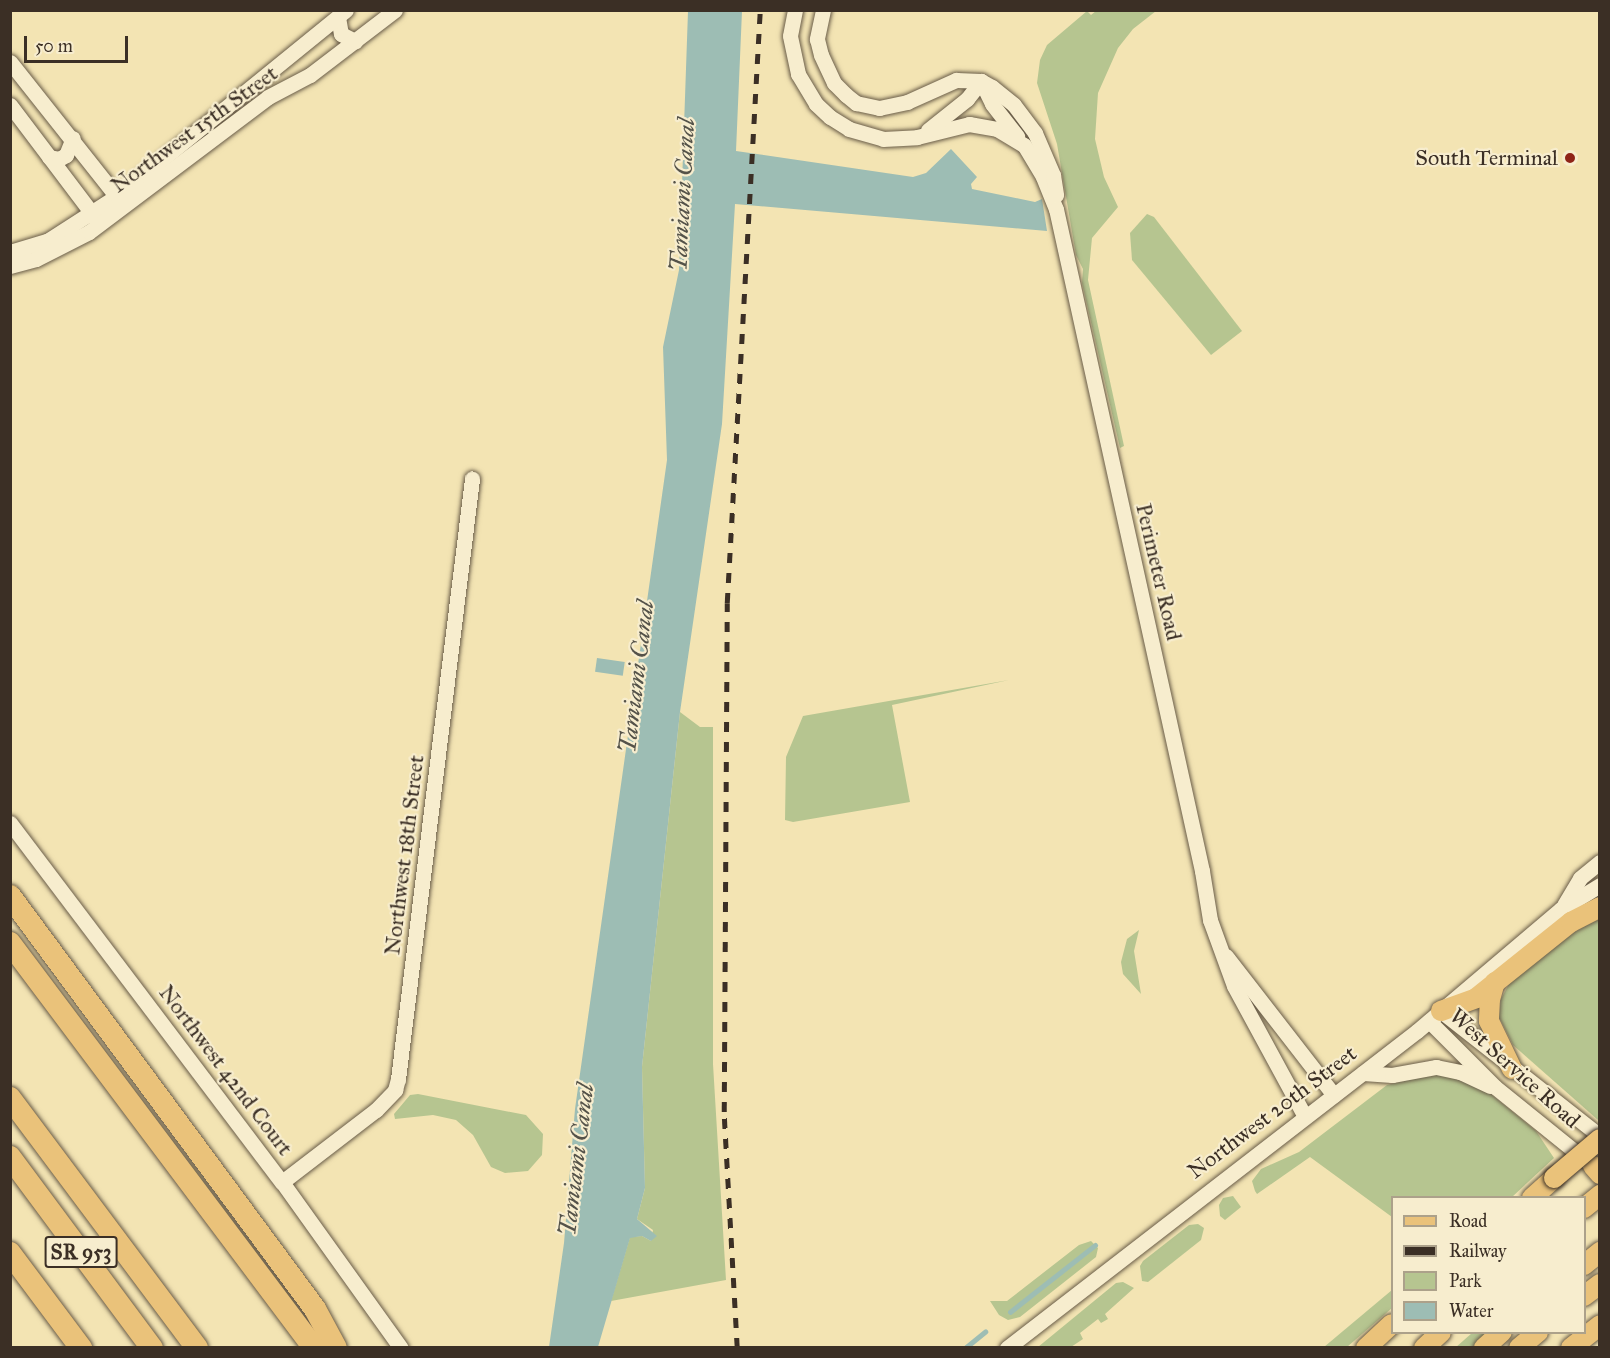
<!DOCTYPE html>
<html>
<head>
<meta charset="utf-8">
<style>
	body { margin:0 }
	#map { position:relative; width:1610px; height:1358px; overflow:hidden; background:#f3e4b3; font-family:"IM FELL Great Primer",serif }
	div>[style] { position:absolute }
	.green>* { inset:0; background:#b6c590 }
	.water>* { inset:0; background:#9dbdb4; transform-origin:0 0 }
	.stream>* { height:4.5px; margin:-2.25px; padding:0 2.25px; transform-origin:2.25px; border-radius:2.25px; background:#9dbdb4 }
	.roads { filter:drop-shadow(0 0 2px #695c48) drop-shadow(0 0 2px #695c48) }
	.minor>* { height:15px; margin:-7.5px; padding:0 7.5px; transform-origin:7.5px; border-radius:7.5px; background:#f7edce }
	.major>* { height:20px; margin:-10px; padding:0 10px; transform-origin:10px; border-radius:10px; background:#eac27a }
	.highway>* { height:22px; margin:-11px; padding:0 11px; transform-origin:11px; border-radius:11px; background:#eac27a }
	.rail>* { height:4.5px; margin-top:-2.25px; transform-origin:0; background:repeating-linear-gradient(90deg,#3b2f25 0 10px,transparent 0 20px) }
	.bridges { filter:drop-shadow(0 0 2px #3b2f25) drop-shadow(0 0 2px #3b2f25) }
	.major-bridge>* { height:20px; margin:-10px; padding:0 10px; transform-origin:10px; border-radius:10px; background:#eac27a }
	.dots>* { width:16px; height:16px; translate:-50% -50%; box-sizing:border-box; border:3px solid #f7edce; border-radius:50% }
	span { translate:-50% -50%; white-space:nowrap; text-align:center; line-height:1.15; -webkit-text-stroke:4.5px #f7edce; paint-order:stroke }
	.shield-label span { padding:2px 4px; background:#f7edce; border:2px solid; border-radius:4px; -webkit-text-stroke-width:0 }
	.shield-label { font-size:21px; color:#3b2f25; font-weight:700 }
	.street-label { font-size:22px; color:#3b2f25 }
	.poi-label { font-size:22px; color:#3b2f25 }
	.right { translate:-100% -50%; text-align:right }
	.water-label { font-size:24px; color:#545249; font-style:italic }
	.frame { position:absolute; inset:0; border:12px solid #3b2f25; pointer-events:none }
	.legend { position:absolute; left:1391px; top:1196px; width:195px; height:138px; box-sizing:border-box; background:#f7edce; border:2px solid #aca18a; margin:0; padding:8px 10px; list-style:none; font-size:18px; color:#3b2f25 }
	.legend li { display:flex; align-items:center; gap:12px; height:30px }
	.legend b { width:30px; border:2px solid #aca18a }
	.scale { position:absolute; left:24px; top:36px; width:104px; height:27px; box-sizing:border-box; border:3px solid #3b2f25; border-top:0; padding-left:8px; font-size:18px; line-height:21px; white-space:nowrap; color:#3b2f25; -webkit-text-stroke:4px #f7edce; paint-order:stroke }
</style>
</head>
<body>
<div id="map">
	<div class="green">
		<i style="clip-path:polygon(1087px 11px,1091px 15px,1096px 11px,1156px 11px,1133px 29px,1118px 48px,1098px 93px,1095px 139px,1104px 177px,1118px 207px,1092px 238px,1088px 280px,1124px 446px,1120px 448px,1082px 283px,1083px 269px,1076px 255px,1057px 144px,1037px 83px,1040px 60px,1047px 45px)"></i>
		<i style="clip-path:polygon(1147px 214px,1154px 217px,1242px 331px,1211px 355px,1132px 260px,1130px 233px)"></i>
		<i style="clip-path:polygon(1009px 680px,892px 705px,910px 802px,793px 822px,785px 820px,786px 757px,803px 716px)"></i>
		<i style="clip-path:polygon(680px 712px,700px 727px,713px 727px,713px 1064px,726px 1280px,611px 1301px,630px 1237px,642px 1236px,651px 1241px,653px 1230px,637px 1219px,645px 1188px,642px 1067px)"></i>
		<i style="clip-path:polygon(1599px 918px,1600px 1119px,1598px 1120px,1513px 1045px,1499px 1017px,1501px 999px,1509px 984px,1568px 936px)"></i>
		<i style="clip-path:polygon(1139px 930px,1134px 951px,1141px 994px,1123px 974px,1121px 962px,1127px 939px)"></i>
		<i style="clip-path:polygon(1431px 1074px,1449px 1075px,1487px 1091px,1536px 1131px,1554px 1158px,1512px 1197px,1392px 1198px,1392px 1217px,1310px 1157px,1257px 1194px,1255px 1191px,1252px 1181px,1261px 1169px,1299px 1152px,1387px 1085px)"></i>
		<i style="clip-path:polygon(418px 1094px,526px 1115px,543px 1134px,542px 1155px,528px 1171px,505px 1173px,491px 1167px,473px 1135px,456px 1120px,433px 1115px,395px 1119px,394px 1114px,410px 1095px)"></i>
		<i style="clip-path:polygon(1233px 1196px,1241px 1207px,1225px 1220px,1220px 1216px,1219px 1205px,1223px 1198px)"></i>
		<i style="clip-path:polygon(1198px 1224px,1204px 1228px,1201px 1240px,1148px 1282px,1142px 1281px,1140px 1266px,1143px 1261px,1189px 1225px)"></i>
		<i style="clip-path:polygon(1091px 1241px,1098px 1248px,1096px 1257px,1020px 1317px,1008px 1320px,999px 1315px,990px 1301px,1007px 1301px,1079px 1245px)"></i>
		<i style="clip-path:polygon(1123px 1282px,1134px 1288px,1105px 1314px,1108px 1319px,1101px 1323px,1098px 1319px,1080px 1333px,1083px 1339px,1071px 1347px,1038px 1347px,1116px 1283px)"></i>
		<i style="clip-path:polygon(1392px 1290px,1392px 1308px,1347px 1347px,1324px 1347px)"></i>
		<i style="clip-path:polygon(1472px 1333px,1489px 1333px,1472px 1347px,1455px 1348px)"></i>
	</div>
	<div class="water">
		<i style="clip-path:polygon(688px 11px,742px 11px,736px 151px,913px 177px,926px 173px,951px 149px,977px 177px,971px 184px,972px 189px,1035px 202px,1042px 199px,1047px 231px,735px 204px,722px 424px,680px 712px,642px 1067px,645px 1188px,637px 1219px,657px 1236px,651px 1241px,642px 1236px,630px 1238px,598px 1347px,549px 1347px,564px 1243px,575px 1109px,667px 460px,663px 347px,679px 270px)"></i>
		<i style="left:597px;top:658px;width:28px;height:14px;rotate:8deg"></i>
	</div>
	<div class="stream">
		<i style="left:1010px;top:1312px;width:108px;rotate:-38.2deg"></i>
		<i style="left:965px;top:1348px;width:26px;rotate:-39deg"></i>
	</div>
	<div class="roads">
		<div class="minor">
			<i style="left:795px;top:10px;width:26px;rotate:101deg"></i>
			<i style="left:790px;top:36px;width:39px;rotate:78deg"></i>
			<i style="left:798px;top:74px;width:35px;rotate:59deg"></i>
			<i style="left:816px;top:104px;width:19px;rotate:43deg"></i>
			<i style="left:830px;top:117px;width:22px;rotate:32deg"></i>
			<i style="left:849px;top:129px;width:35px;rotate:16deg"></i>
			<i style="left:883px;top:139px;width:34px;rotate:-3deg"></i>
			<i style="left:917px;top:137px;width:54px;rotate:-14deg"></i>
			<i style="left:969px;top:124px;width:28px;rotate:10deg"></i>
			<i style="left:997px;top:129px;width:31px;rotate:31deg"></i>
			<i style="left:1024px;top:145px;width:37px;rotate:59deg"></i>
			<i style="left:1043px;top:177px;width:35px;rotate:68deg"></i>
			<i style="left:1056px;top:209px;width:678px;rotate:77.56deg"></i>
			<i style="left:1202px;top:871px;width:50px;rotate:80.7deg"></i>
			<i style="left:1210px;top:920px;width:70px;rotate:70deg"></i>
			<i style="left:1234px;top:986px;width:149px;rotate:61.5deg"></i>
			<i style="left:823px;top:10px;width:30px;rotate:102deg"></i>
			<i style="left:817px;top:39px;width:16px;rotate:76deg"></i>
			<i style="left:821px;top:55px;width:31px;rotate:65deg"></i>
			<i style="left:834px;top:83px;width:17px;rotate:45deg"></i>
			<i style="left:846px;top:95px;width:13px;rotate:39deg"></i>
			<i style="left:856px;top:103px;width:24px;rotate:12deg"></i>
			<i style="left:879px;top:108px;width:29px;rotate:-12deg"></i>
			<i style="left:907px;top:102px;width:54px;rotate:-24.2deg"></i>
			<i style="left:956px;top:80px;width:25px;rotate:2deg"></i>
			<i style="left:981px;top:81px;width:13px;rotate:29deg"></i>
			<i style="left:992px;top:87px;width:28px;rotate:39deg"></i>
			<i style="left:1014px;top:105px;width:35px;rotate:53deg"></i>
			<i style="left:1035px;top:133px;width:46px;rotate:66.8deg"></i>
			<i style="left:1053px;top:175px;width:20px;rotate:81deg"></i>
			<i style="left:338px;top:17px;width:17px;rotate:80deg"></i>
			<i style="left:341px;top:34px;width:16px;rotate:27deg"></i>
			<i style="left:10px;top:62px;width:179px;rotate:51.6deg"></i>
			<i style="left:981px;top:81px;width:25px;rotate:64deg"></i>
			<i style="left:992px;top:104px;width:41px;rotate:52deg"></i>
			<i style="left:10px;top:105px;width:144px;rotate:52.9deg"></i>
			<i style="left:928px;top:130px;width:50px;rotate:-38.5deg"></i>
			<i style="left:967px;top:99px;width:23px;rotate:-52deg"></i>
			<i style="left:49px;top:157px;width:10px;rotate:11deg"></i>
			<i style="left:59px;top:159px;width:8px;rotate:-30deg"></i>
			<i style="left:66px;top:155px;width:18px;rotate:-68deg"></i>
			<i style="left:10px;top:252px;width:39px;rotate:-17deg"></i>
			<i style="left:47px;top:241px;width:83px;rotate:-32.7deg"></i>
			<i style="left:117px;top:196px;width:295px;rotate:-39.1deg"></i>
			<i style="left:10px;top:266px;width:27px;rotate:-15deg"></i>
			<i style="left:36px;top:259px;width:59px;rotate:-27deg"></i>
			<i style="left:89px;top:232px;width:224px;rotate:-37deg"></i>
			<i style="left:268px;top:97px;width:47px;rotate:-27.6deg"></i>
			<i style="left:310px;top:75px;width:107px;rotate:-37.4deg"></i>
			<i style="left:10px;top:823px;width:450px;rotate:52.9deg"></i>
			<i style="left:282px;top:1182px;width:204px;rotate:54.4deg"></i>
			<i style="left:1564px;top:905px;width:31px;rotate:-59deg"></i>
			<i style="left:1580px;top:878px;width:26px;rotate:-39deg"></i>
			<i style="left:1226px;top:956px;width:176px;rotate:52.2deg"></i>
			<i style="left:1441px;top:1011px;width:202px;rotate:38.2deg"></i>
			<i style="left:1429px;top:1021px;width:93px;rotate:45deg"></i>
			<i style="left:1495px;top:1087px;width:119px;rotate:38.9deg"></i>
			<i style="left:1363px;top:1073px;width:29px;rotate:4deg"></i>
			<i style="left:1392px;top:1075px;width:45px;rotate:-10.3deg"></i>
			<i style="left:1436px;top:1067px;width:25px;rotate:12deg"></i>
			<i style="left:1460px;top:1072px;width:33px;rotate:25deg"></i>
			<i style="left:282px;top:1182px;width:118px;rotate:-37.5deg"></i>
			<i style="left:376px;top:1110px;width:28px;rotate:-46deg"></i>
			<i style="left:395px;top:1090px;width:11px;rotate:-75deg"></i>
			<i style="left:398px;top:1079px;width:605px;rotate:-82.97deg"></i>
			<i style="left:1007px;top:1348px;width:518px;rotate:-37.71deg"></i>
			<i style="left:1417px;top:1031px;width:189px;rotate:-40.3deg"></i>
			<i style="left:1561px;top:909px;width:46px;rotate:-31.6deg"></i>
		</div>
		<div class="major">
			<i style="left:1495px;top:982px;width:18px;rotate:106deg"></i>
			<i style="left:1490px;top:999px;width:22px;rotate:93deg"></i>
			<i style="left:1489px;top:1021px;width:53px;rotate:64.4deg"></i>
			<i style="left:1441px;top:1011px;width:37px;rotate:-20deg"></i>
			<i style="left:1476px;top:998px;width:122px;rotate:-38.7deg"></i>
			<i style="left:1571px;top:922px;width:33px;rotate:-27deg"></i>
			<i style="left:1593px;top:1166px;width:11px;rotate:49deg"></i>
			<i style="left:1532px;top:1198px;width:30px;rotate:-42deg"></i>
			<i style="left:1584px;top:1208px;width:21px;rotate:-39deg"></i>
			<i style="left:1584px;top:1265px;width:21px;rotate:-39deg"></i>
			<i style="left:1584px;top:1296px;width:20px;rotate:-37deg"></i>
			<i style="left:1366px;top:1348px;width:35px;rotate:-43deg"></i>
			<i style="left:1424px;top:1348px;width:23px;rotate:-43deg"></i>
			<i style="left:1484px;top:1348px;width:24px;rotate:-42deg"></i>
			<i style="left:1519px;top:1348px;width:25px;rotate:-40deg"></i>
			<i style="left:1571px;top:1348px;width:37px;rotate:-38deg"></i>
		</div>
		<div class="highway">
			<i style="left:10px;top:896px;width:513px;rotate:53.55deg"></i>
			<i style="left:315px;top:1309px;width:44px;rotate:61.7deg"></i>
			<i style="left:10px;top:943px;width:506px;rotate:53.11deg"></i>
			<i style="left:10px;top:1098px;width:312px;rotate:53.2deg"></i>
			<i style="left:10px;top:1157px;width:238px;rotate:53.4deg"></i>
			<i style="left:10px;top:1253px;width:119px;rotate:53.2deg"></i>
		</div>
	</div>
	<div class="rail">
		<i style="left:737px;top:1348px;width:236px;rotate:-93.2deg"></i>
		<i style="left:724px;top:1112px;width:509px;rotate:-89.66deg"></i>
		<i style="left:727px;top:603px;width:594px;rotate:-86.81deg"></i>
	</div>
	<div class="bridges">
		<div class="major-bridge">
			<i style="left:1554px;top:1178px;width:60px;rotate:-40.3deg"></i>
		</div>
	</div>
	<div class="dots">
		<i style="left:1570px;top:158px;background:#8f2418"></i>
	</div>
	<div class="shield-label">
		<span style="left:81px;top:1252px">SR 953</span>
	</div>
	<div class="street-label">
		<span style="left:194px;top:129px;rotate:-36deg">Northwest 15th Street</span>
		<span style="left:1159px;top:572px;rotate:77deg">Perimeter Road</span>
		<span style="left:404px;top:855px;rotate:-83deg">Northwest 18th Street</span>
		<span style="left:1515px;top:1068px;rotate:42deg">West Service Road</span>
		<span style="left:226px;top:1070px;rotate:53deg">Northwest 42nd Court</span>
		<span style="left:1272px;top:1112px;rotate:-37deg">Northwest 20th Street</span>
	</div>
	<div class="poi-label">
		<span class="right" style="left:1558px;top:158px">South Terminal</span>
	</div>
	<div class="water-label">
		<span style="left:683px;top:195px;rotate:-87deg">Tamiami Canal</span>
		<span style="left:637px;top:677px;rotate:-83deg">Tamiami Canal</span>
		<span style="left:577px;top:1160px;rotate:-83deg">Tamiami Canal</span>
	</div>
	<div class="frame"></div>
	<ul class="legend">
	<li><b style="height:8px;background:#eac27a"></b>Road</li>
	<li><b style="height:8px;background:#3b2f25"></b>Railway</li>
	<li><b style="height:16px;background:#b6c590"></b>Park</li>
	<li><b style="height:16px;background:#9dbdb4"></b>Water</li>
	</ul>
	<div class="scale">50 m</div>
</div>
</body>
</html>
